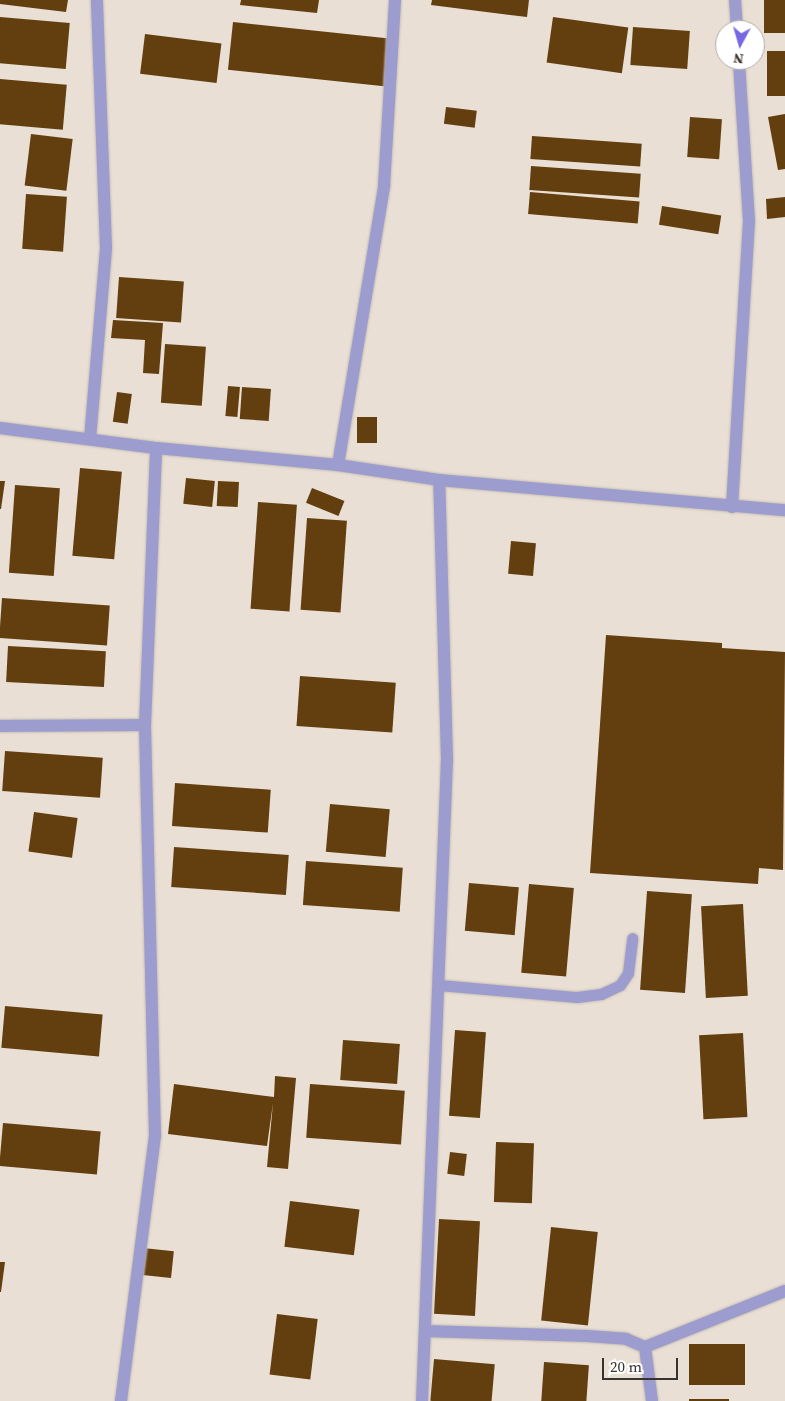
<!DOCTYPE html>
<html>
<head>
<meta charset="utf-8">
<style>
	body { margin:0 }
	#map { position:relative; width:785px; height:1401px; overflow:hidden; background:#e9dfd5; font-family:"Source Serif 4",serif }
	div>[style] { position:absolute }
	.building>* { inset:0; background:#633e0e; transform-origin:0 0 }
	.roads { filter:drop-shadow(0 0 1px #c5bdb4) drop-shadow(0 0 1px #c5bdb4) }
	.service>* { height:11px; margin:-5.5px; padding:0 5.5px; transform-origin:5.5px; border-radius:5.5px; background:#9c9cce }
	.minor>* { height:12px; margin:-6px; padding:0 6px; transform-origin:6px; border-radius:6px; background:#9c9cce }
	.tertiary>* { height:12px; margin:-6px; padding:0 6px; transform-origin:6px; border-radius:6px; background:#9c9cce }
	span { translate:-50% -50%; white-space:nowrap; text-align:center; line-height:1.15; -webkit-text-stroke:5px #fff; paint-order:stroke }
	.north { position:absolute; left:715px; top:20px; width:50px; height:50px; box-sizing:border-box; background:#fff; border:1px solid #afadac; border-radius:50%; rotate:186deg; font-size:14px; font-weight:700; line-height:20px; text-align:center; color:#37332f }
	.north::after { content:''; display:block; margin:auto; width:18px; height:22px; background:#7668e3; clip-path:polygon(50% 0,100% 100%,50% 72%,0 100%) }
	.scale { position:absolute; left:602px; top:1358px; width:76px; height:22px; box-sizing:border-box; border:2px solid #37332f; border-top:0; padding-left:6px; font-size:15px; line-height:18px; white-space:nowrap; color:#37332f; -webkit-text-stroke:4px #fff; paint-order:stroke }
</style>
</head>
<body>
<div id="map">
	<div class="building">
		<i style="clip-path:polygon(0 0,68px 0,66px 12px,0 4px)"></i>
		<i style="clip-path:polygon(241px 0,319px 0,317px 13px,240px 5px)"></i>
		<i style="clip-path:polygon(432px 0,529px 0,527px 17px,431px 5px)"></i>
		<i style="left:764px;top:0;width:21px;height:33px"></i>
		<i style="left:0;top:17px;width:70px;height:46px;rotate:5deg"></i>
		<i style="left:553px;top:17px;width:76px;height:46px;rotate:8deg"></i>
		<i style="left:233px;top:22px;width:157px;height:48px;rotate:6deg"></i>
		<i style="left:633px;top:27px;width:57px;height:38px;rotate:4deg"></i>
		<i style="left:145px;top:34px;width:77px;height:40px;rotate:7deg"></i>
		<i style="left:785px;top:51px;width:45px;height:18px;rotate:90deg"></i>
		<i style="left:0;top:79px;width:67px;height:45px;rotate:5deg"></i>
		<i style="left:446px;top:107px;width:31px;height:17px;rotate:7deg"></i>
		<i style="clip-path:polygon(785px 114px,785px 169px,778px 170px,768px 117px)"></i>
		<i style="left:690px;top:117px;width:32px;height:40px;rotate:4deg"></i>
		<i style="left:31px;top:134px;width:42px;height:52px;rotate:7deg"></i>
		<i style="left:532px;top:136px;width:110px;height:23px;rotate:4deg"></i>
		<i style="left:531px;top:166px;width:110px;height:24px;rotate:4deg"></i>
		<i style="left:530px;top:192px;width:110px;height:22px;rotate:5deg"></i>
		<i style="left:26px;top:194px;width:41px;height:55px;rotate:4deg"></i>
		<i style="clip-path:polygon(785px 197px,785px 217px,767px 219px,766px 199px)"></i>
		<i style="left:662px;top:206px;width:60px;height:19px;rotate:9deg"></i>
		<i style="left:119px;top:277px;width:65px;height:41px;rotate:4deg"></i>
		<i style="clip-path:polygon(113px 320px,163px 323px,159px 374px,143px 373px,145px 340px,111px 338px)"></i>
		<i style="left:165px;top:344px;width:41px;height:59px;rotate:4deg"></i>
		<i style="left:228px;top:386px;width:12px;height:30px;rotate:5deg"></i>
		<i style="left:242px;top:387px;width:29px;height:32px;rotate:4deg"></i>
		<i style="left:117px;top:392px;width:15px;height:30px;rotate:8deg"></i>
		<i style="left:357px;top:417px;width:20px;height:26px"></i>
		<i style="left:80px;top:468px;width:42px;height:88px;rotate:5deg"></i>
		<i style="left:186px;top:478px;width:29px;height:26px;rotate:6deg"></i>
		<i style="clip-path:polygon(0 481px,5px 481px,1px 509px,0 509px)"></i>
		<i style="left:218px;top:481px;width:21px;height:25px;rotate:3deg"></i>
		<i style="left:15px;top:485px;width:45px;height:88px;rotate:4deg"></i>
		<i style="left:312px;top:488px;width:35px;height:16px;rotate:22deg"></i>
		<i style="left:258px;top:502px;width:39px;height:107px;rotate:4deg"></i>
		<i style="left:307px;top:518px;width:40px;height:92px;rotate:4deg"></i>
		<i style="left:511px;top:541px;width:25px;height:33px;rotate:5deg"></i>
		<i style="left:2px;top:598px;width:108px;height:40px;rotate:4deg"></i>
		<i style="clip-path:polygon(606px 635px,722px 643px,722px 648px,785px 652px,783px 870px,759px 868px,758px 884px,590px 873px)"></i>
		<i style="left:8px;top:646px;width:98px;height:36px;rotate:3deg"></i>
		<i style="left:300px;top:676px;width:96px;height:50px;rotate:4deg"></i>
		<i style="left:5px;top:751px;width:98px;height:40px;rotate:4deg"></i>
		<i style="left:175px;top:783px;width:96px;height:43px;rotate:4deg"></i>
		<i style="left:330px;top:804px;width:60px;height:48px;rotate:5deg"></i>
		<i style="left:34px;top:812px;width:44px;height:40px;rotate:8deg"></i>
		<i style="left:174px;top:847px;width:115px;height:40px;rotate:4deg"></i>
		<i style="left:306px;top:861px;width:97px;height:44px;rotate:4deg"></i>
		<i style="left:469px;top:883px;width:50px;height:48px;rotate:5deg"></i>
		<i style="left:529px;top:884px;width:45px;height:89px;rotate:5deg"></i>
		<i style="left:647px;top:891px;width:45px;height:99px;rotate:4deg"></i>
		<i style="left:743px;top:904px;width:92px;height:42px;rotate:87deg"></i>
		<i style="left:5px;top:1006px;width:98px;height:42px;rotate:5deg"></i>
		<i style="left:455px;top:1030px;width:31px;height:86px;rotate:4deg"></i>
		<i style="left:743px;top:1033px;width:84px;height:44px;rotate:87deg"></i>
		<i style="left:343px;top:1040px;width:57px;height:40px;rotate:4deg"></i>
		<i style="clip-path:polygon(275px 1076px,296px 1078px,288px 1169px,267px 1167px,273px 1103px,267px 1146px,168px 1134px,174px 1084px,274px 1097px)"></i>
		<i style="left:310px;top:1084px;width:95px;height:54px;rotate:4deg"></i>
		<i style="left:3px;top:1123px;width:98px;height:43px;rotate:5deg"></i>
		<i style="left:496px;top:1142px;width:38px;height:60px;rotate:2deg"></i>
		<i style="left:450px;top:1152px;width:17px;height:22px;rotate:7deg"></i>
		<i style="left:290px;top:1201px;width:70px;height:46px;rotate:7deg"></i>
		<i style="left:439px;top:1219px;width:41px;height:95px;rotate:3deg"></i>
		<i style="left:551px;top:1227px;width:47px;height:94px;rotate:6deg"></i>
		<i style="left:143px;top:1248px;width:31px;height:27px;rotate:6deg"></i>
		<i style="clip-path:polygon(0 1262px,5px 1262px,1px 1292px,0 1292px)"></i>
		<i style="left:277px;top:1314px;width:41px;height:61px;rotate:7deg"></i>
		<i style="left:745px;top:1344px;width:41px;height:56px;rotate:90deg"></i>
		<i style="left:434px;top:1359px;width:61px;height:42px;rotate:5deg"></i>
		<i style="left:544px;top:1362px;width:45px;height:39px;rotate:4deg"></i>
		<i style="left:689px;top:1399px;width:40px;height:2px"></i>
	</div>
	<div class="roads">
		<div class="service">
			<i style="left:439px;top:985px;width:139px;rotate:5deg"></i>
			<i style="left:577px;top:997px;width:24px;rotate:-7deg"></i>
			<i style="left:601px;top:994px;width:21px;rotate:-25deg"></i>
			<i style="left:620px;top:985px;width:14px;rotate:-56deg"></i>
			<i style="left:628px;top:973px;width:35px;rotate:-83deg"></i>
		</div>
		<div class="minor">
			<i style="left:735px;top:0;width:30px;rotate:86deg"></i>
			<i style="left:90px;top:439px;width:192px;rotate:-85.2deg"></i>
			<i style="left:106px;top:248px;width:248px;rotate:-92.1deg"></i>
			<i style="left:338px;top:465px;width:283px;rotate:-80.6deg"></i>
			<i style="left:384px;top:186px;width:186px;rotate:-86.6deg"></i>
			<i style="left:732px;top:507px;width:287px;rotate:-86.6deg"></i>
			<i style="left:749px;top:221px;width:161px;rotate:-93.6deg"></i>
			<i style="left:0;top:726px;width:145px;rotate:-0.4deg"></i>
			<i style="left:425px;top:1331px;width:162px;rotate:1.8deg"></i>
			<i style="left:587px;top:1336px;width:39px;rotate:4deg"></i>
			<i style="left:626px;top:1339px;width:21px;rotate:23deg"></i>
			<i style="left:645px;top:1347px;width:151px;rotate:-21.8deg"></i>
			<i style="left:645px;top:1347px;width:54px;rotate:82.6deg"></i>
			<i style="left:121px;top:1401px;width:267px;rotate:-82.7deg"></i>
			<i style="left:155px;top:1136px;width:411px;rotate:-91.4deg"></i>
			<i style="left:145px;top:725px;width:277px;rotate:-87.7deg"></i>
			<i style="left:422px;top:1401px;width:642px;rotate:-87.77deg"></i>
			<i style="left:447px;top:759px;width:279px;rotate:-91.6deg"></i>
		</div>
		<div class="tertiary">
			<i style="left:0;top:428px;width:157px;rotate:7.3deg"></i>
			<i style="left:156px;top:448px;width:183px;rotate:5.3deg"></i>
			<i style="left:338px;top:465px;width:102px;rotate:8.4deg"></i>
			<i style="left:439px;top:480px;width:347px;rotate:5deg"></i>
		</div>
	</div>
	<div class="north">N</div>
	<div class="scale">20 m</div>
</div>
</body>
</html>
